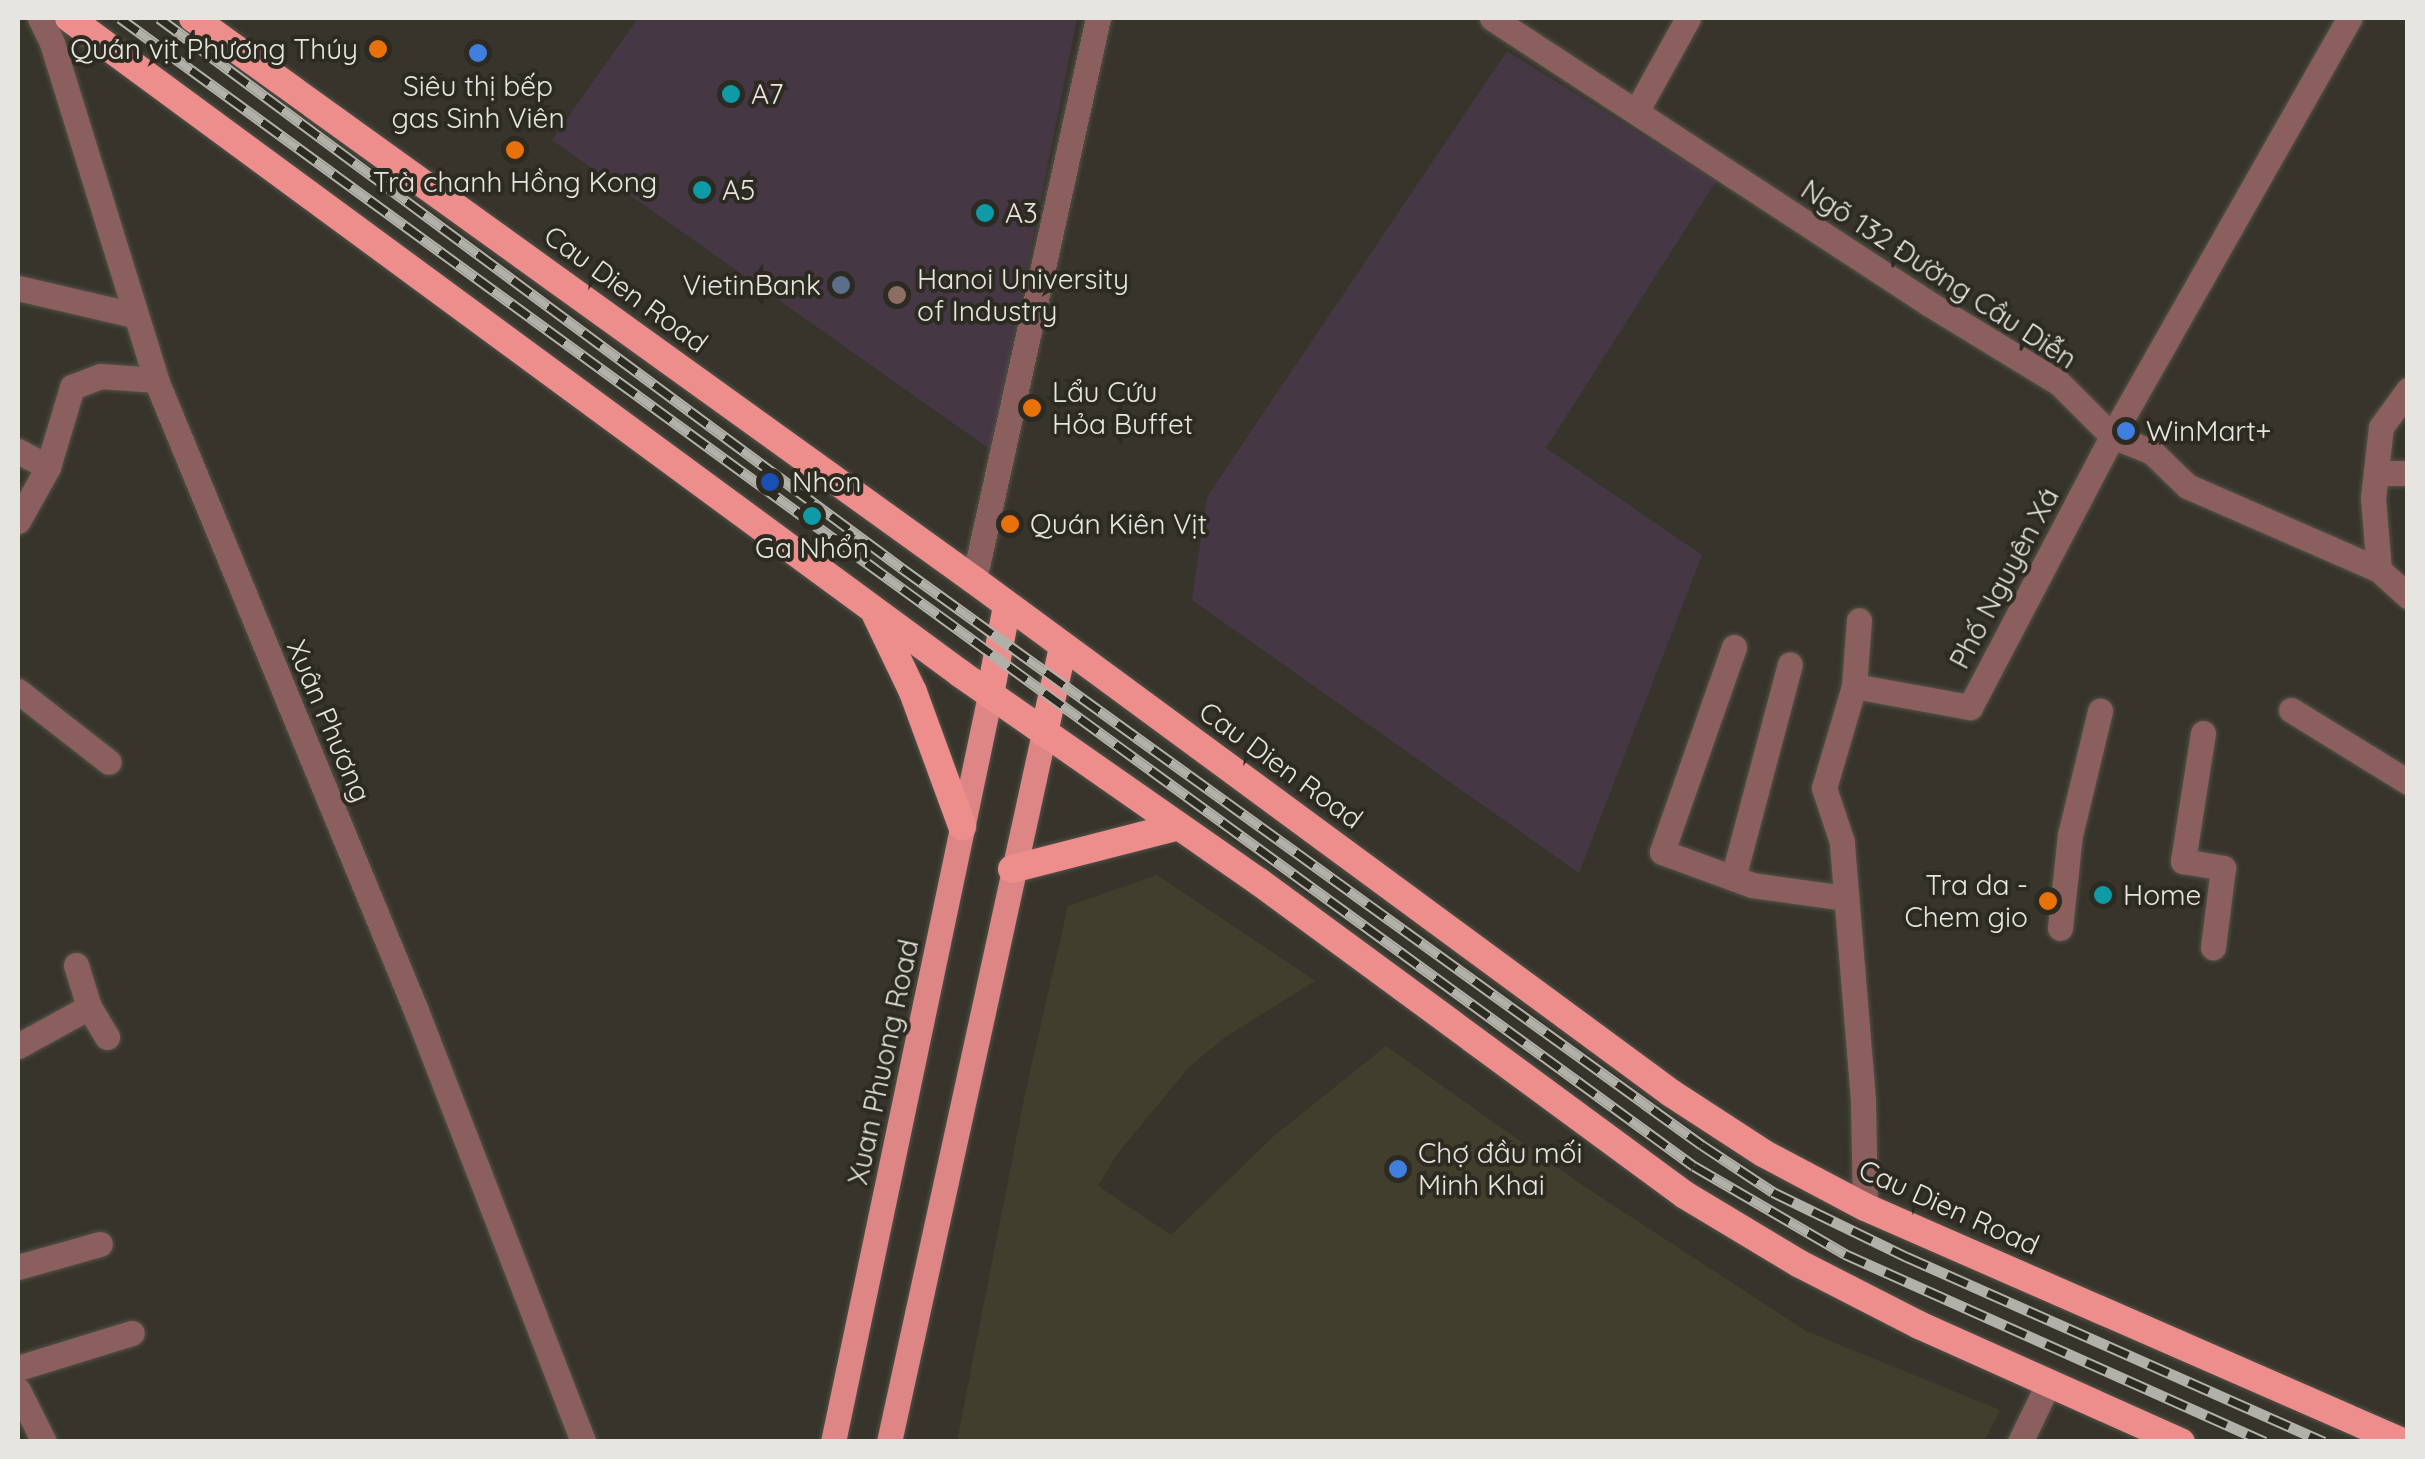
<!DOCTYPE html>
<html>
<head>
<meta charset="utf-8">
<style>
	body { margin:0 }
	#map { position:relative; width:2425px; height:1459px; overflow:hidden; background:#37352b; font-family:Quicksand,sans-serif }
	div>[style] { position:absolute }
	.built>* { inset:0; background:#423e2e }
	.education>* { inset:0; background:#453744 }
	.roads { filter:drop-shadow(0 0 2px #535148) drop-shadow(0 0 2px #535148) }
	.minor>* { height:25px; margin:-12.5px; padding:0 12.5px; transform-origin:12.5px; border-radius:12.5px; background:#8a5f5e }
	.primary>* { height:25px; margin:-12.5px; padding:0 12.5px; transform-origin:12.5px; border-radius:12.5px; background:#de8685 }
	.trunk>* { height:28px; margin:-14px; padding:0 14px; transform-origin:14px; border-radius:14px; background:#ee8e8c }
	.rail>* { height:11px; margin-top:-5.5px; transform-origin:0; background:repeating-linear-gradient(90deg,#2d2b21 0 22px,#b1b0a9 0 44px); box-sizing:border-box; border-block:2px solid #b1b0a9 }
	.dots>* { width:28px; height:28px; translate:-50% -50%; box-sizing:border-box; border:5px solid #2d2b21; border-radius:50% }
	span { translate:-50% -50%; white-space:nowrap; text-align:center; line-height:1.15; -webkit-text-stroke:8px #2d2b21; paint-order:stroke }
	.poi-label { font-size:28px; color:#e6e5df }
	.right { translate:-100% -50%; text-align:right }
	.left { translate:0 -50%; text-align:left }
	.street-label { font-size:28px; color:#e6e5df }
	.frame { position:absolute; inset:0; border:20px solid #e6e5df; pointer-events:none }
</style>
</head>
<body>
<div id="map">
	<div class="built">
		<i style="clip-path:polygon(1157px 875px,1315px 981px,1224px 1038px,1189px 1067px,1117px 1154px,1098px 1186px,1171px 1235px,1274px 1136px,1386px 1046px,1582px 1185px,1806px 1331px,2000px 1410px,1984px 1441px,957px 1441px,1025px 1094px,1068px 906px)"></i>
	</div>
	<div class="education">
		<i style="clip-path:polygon(638px 18px,1077px 18px,991px 450px,552px 140px)"></i>
		<i style="clip-path:polygon(1507px 51px,1716px 181px,1546px 448px,1702px 555px,1579px 873px,1192px 600px,1207px 497px)"></i>
	</div>
	<div class="roads">
		<div class="minor">
			<i style="left:40px;top:18px;width:28px;rotate:64deg"></i>
			<i style="left:52px;top:43px;width:353px;rotate:72.8deg"></i>
			<i style="left:156px;top:380px;width:679px;rotate:67.59deg"></i>
			<i style="left:415px;top:1008px;width:465px;rotate:68.8deg"></i>
			<i style="left:1492px;top:18px;width:521px;rotate:33.17deg"></i>
			<i style="left:1928px;top:303px;width:153px;rotate:31.4deg"></i>
			<i style="left:2059px;top:383px;width:75px;rotate:45deg"></i>
			<i style="left:2112px;top:436px;width:43px;rotate:21.8deg"></i>
			<i style="left:2152px;top:452px;width:49px;rotate:44.2deg"></i>
			<i style="left:2187px;top:486px;width:210px;rotate:23.6deg"></i>
			<i style="left:2379px;top:570px;width:39px;rotate:42deg"></i>
			<i style="left:1636px;top:112px;width:107px;rotate:-61deg"></i>
			<i style="left:18px;top:288px;width:119px;rotate:13.1deg"></i>
			<i style="left:18px;top:451px;width:34px;rotate:28deg"></i>
			<i style="left:2376px;top:473px;width:32px"></i>
			<i style="left:18px;top:521px;width:62px;rotate:-60.9deg"></i>
			<i style="left:48px;top:467px;width:84px;rotate:-73.3deg"></i>
			<i style="left:72px;top:387px;width:30px;rotate:-21deg"></i>
			<i style="left:100px;top:376px;width:56px;rotate:4.1deg"></i>
			<i style="left:2379px;top:570px;width:72px;rotate:-94.8deg"></i>
			<i style="left:2373px;top:498px;width:71px;rotate:-83.6deg"></i>
			<i style="left:2381px;top:427px;width:46px;rotate:-53.9deg"></i>
			<i style="left:974px;top:580px;width:576px;rotate:-77.56deg"></i>
			<i style="left:1734px;top:647px;width:217px;rotate:109.4deg"></i>
			<i style="left:1662px;top:852px;width:96px;rotate:20.1deg"></i>
			<i style="left:1752px;top:885px;width:95px;rotate:7.9deg"></i>
			<i style="left:1854px;top:686px;width:66px;rotate:-85.7deg"></i>
			<i style="left:18px;top:691px;width:115px;rotate:38deg"></i>
			<i style="left:2291px;top:710px;width:137px;rotate:31.6deg"></i>
			<i style="left:2203px;top:733px;width:130px;rotate:98.9deg"></i>
			<i style="left:2183px;top:861px;width:41px;rotate:9.9deg"></i>
			<i style="left:2223px;top:868px;width:80px;rotate:97.2deg"></i>
			<i style="left:1733px;top:878px;width:221px;rotate:-75.1deg"></i>
			<i style="left:2060px;top:928px;width:94px;rotate:-83.9deg"></i>
			<i style="left:2070px;top:835px;width:128px;rotate:-76.4deg"></i>
			<i style="left:76px;top:965px;width:44px;rotate:72.8deg"></i>
			<i style="left:18px;top:1046px;width:81px;rotate:-28.8deg"></i>
			<i style="left:89px;top:1007px;width:35px;rotate:59deg"></i>
			<i style="left:1865px;top:1207px;width:107px;rotate:-91.1deg"></i>
			<i style="left:1863px;top:1100px;width:259px;rotate:-94.7deg"></i>
			<i style="left:1842px;top:842px;width:57px;rotate:-108.4deg"></i>
			<i style="left:1824px;top:788px;width:106px;rotate:-73.6deg"></i>
			<i style="left:1854px;top:686px;width:118px;rotate:10.3deg"></i>
			<i style="left:1970px;top:707px;width:306px;rotate:-62.3deg"></i>
			<i style="left:2112px;top:436px;width:481px;rotate:-60.4deg"></i>
			<i style="left:18px;top:1267px;width:85px;rotate:-15.7deg"></i>
			<i style="left:18px;top:1368px;width:119px;rotate:-17.1deg"></i>
			<i style="left:18px;top:1390px;width:58px;rotate:63.4deg"></i>
			<i style="left:2020px;top:1442px;width:64px;rotate:-64.2deg"></i>
		</div>
		<div class="primary">
			<i style="left:833px;top:1442px;width:763px;rotate:-78.13deg"></i>
			<i style="left:889px;top:1442px;width:726px;rotate:-77.67deg"></i>
		</div>
		<div class="trunk">
			<i style="left:69px;top:18px;width:1107px;rotate:36.33deg"></i>
			<i style="left:961px;top:674px;width:362px;rotate:34.9deg"></i>
			<i style="left:1258px;top:881px;width:530px;rotate:36.33deg"></i>
			<i style="left:1685px;top:1195px;width:134px;rotate:31deg"></i>
			<i style="left:1800px;top:1264px;width:134px;rotate:27.1deg"></i>
			<i style="left:1919px;top:1325px;width:287px;rotate:24.1deg"></i>
			<i style="left:193px;top:18px;width:962px;rotate:35.74deg"></i>
			<i style="left:974px;top:580px;width:865px;rotate:36.35deg"></i>
			<i style="left:1671px;top:1093px;width:110px;rotate:33.1deg"></i>
			<i style="left:1763px;top:1153px;width:115px;rotate:27.9deg"></i>
			<i style="left:1865px;top:1207px;width:586px;rotate:23.63deg"></i>
			<i style="left:876px;top:615px;width:85px;rotate:64.3deg"></i>
			<i style="left:913px;top:692px;width:143px;rotate:69.9deg"></i>
			<i style="left:990px;top:695px;width:91px;rotate:-79.2deg"></i>
			<i style="left:1044px;top:733px;width:88px;rotate:-77.5deg"></i>
			<i style="left:1012px;top:869px;width:172px;rotate:-14.4deg"></i>
		</div>
	</div>
	<div class="rail">
		<i style="left:120px;top:18px;width:1948px;rotate:36.11deg"></i>
		<i style="left:1694px;top:1166px;width:175px;rotate:30.2deg"></i>
		<i style="left:1845px;top:1254px;width:460px;rotate:24.1deg"></i>
		<i style="left:159px;top:18px;width:926px;rotate:36.52deg"></i>
		<i style="left:903px;top:569px;width:985px;rotate:35.79deg"></i>
		<i style="left:1702px;top:1145px;width:85px;rotate:33.5deg"></i>
		<i style="left:1773px;top:1192px;width:149px;rotate:25.9deg"></i>
		<i style="left:1907px;top:1257px;width:456px;rotate:23.9deg"></i>
	</div>
	<div class="dots">
		<i style="left:378px;top:49px;background:#e8710a"></i>
		<i style="left:478px;top:53px;background:#3f7fe0"></i>
		<i style="left:731px;top:94px;background:#0f9aa8"></i>
		<i style="left:515px;top:150px;background:#e8710a"></i>
		<i style="left:702px;top:190px;background:#0f9aa8"></i>
		<i style="left:985px;top:213px;background:#0f9aa8"></i>
		<i style="left:841px;top:285px;background:#5c6f8a"></i>
		<i style="left:897px;top:295px;background:#8d6e63"></i>
		<i style="left:1032px;top:408px;background:#e8710a"></i>
		<i style="left:2126px;top:431px;background:#3f7fe0"></i>
		<i style="left:770px;top:482px;background:#1a4fb4"></i>
		<i style="left:812px;top:516px;background:#0f9aa8"></i>
		<i style="left:1010px;top:524px;background:#e8710a"></i>
		<i style="left:2103px;top:895px;background:#0f9aa8"></i>
		<i style="left:2048px;top:901px;background:#e8710a"></i>
		<i style="left:1398px;top:1169px;background:#3f7fe0"></i>
	</div>
	<div class="poi-label">
		<span class="right" style="left:358px;top:49px">Quán vịt Phương Thúy</span>
		<span style="left:478px;top:102px">Siêu thị bếp<br>gas Sinh Viên</span>
		<span class="left" style="left:751px;top:94px">A7</span>
		<span style="left:515px;top:182px">Trà chanh Hồng Kong</span>
		<span class="left" style="left:722px;top:190px">A5</span>
		<span class="left" style="left:1005px;top:213px">A3</span>
		<span class="left" style="left:917px;top:295px">Hanoi University<br>of Industry</span>
		<span class="right" style="left:821px;top:285px">VietinBank</span>
		<span class="left" style="left:1052px;top:408px">Lẩu Cứu<br>Hỏa Buffet</span>
		<span class="left" style="left:2146px;top:431px">WinMart+</span>
		<span class="left" style="left:792px;top:482px">Nhon</span>
		<span class="left" style="left:1030px;top:524px">Quán Kiên Vịt</span>
		<span style="left:812px;top:548px">Ga Nhổn</span>
		<span class="right" style="left:2028px;top:901px">Tra da -<br>Chem gio</span>
		<span class="left" style="left:2123px;top:895px">Home</span>
		<span class="left" style="left:1418px;top:1169px">Chợ đầu mối<br>Minh Khai</span>
	</div>
	<div class="street-label">
		<span style="left:1939px;top:274px;rotate:33deg">Ngõ 132 Đường Cầu Diễn</span>
		<span style="left:626px;top:289px;rotate:36deg">Cau Dien Road</span>
		<span style="left:2004px;top:578px;rotate:-62deg">Phố Nguyên Xá</span>
		<span style="left:329px;top:721px;rotate:67deg">Xuân Phương</span>
		<span style="left:1281px;top:765px;rotate:36deg">Cau Dien Road</span>
		<span style="left:883px;top:1062px;rotate:-78deg">Xuan Phuong Road</span>
		<span style="left:1949px;top:1207px;rotate:24deg">Cau Dien Road</span>
	</div>
	<div class="frame"></div>
</div>
</body>
</html>
